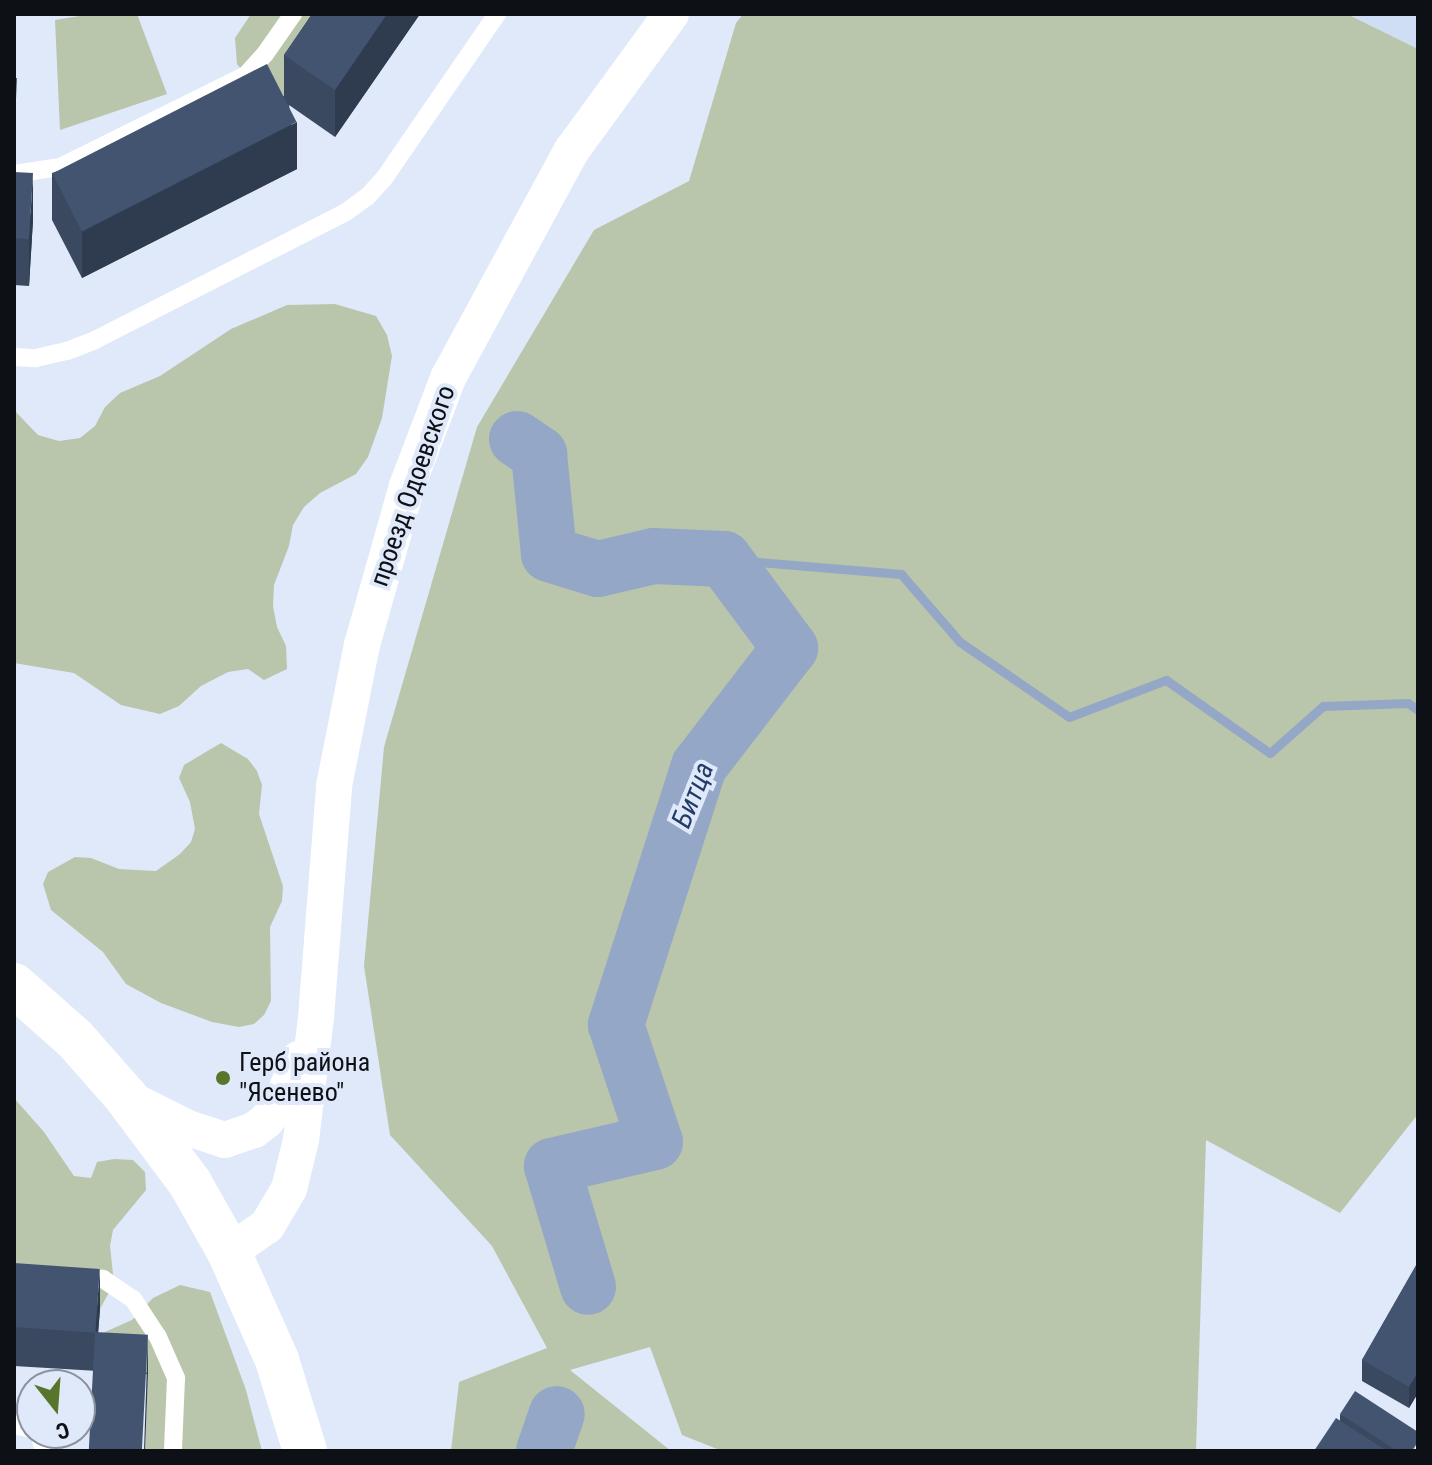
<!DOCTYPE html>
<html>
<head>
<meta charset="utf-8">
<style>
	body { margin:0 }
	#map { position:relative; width:1432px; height:1465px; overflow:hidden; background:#dfe9fa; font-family:"Roboto Condensed",sans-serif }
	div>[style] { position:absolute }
	.built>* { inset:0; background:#d0def5 }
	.green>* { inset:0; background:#b9c6ab }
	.stream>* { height:9px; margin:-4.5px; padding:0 4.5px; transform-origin:4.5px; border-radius:4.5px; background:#94a7c6 }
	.river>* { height:56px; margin:-28px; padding:0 28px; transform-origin:28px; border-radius:28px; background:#94a7c6 }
	.service>* { height:18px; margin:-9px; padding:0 9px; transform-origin:9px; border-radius:9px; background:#fff }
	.minor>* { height:36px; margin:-18px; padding:0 18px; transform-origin:18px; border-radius:18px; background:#fff }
	.tertiary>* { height:44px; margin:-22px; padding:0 22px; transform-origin:22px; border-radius:22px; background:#fff }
	.wall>* { inset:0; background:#3a4860 }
	.shaded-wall>* { inset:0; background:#2f3b4e }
	.building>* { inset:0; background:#435470; transform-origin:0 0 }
	.dots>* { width:22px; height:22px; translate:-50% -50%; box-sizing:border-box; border:4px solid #dfe9fa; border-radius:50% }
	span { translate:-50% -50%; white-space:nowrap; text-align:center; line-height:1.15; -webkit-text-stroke:8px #dfe9fa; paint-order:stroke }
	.street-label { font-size:26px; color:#0d1015 }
	.poi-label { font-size:26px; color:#0d1015 }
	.left { translate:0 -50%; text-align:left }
	.water-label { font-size:28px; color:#233c67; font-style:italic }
	.frame { position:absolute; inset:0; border:16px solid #0d1015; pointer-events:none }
	.north { position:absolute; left:16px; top:1369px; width:80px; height:80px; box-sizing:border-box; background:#dfe9fa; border:2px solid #8b929e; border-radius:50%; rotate:163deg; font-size:22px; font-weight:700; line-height:32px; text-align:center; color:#0d1015 }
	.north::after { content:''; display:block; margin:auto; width:28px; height:36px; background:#58762b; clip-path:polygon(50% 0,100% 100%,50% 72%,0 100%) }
</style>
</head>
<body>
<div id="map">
	<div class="built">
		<i style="clip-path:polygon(1347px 14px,1418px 14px,1418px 49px)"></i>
	</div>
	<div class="green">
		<i style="clip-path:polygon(92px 14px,137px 14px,167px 94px,60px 130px,55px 20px)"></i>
		<i style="clip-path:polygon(251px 14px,345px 14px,284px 102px,253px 85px,237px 64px,235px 38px)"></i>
		<i style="clip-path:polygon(743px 14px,1347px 14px,1418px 49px,1418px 1114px,1340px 1213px,1206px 1140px,1196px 1451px,722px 1451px,682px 1435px,650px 1347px,570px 1370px,671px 1451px,451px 1451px,459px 1382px,547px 1348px,492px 1246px,390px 1135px,364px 966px,384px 747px,477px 427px,594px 230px,689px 181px,736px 23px)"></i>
		<i style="clip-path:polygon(335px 304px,376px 316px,387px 335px,392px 356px,382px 418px,368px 457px,356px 474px,320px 493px,304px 507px,293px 525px,289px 546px,274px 585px,273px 606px,277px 627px,286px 646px,287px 669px,264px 680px,248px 669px,228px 672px,201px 686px,179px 706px,160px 714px,121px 705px,74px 673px,14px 663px,14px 410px,38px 435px,59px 441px,80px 438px,95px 426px,105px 407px,120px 393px,160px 376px,231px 329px,287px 305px)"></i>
		<i style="clip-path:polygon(221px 743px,248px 759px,257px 771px,262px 785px,259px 814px,283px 886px,282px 901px,270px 927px,271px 1001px,264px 1015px,254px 1024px,239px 1027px,212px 1022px,161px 1003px,126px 984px,103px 952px,51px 910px,43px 884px,48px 872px,75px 857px,91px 858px,119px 869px,156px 871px,180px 854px,191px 842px,195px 829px,190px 802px,179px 778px,184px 765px)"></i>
		<i style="clip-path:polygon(14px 1098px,44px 1132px,74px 1176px,91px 1178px,97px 1162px,114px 1159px,133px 1160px,145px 1172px,146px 1190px,113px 1230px,110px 1246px,114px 1283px,100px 1309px,14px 1302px)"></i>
		<i style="clip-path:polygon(180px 1285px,210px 1292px,246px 1390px,262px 1451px,145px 1451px,148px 1374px,98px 1335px,132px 1320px,153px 1298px)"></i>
	</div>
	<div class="stream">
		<i style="left:724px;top:559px;width:178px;rotate:4.8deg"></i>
		<i style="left:901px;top:574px;width:90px;rotate:49.1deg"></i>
		<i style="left:960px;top:642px;width:132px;rotate:34.5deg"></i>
		<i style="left:1069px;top:717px;width:104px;rotate:-20.9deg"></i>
		<i style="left:1166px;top:680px;width:127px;rotate:35.1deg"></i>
		<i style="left:1270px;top:753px;width:71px;rotate:-41.6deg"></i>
		<i style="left:1323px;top:706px;width:85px;rotate:-2deg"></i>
		<i style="left:1408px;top:703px;width:12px;rotate:35deg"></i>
	</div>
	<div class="river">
		<i style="left:517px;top:439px;width:27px;rotate:34deg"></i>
		<i style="left:539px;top:454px;width:100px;rotate:84.3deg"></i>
		<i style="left:549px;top:554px;width:51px;rotate:17deg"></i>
		<i style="left:598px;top:569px;width:57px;rotate:-13.1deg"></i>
		<i style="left:654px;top:556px;width:70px;rotate:2.5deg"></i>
		<i style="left:724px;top:559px;width:111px;rotate:53.4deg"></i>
		<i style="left:790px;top:648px;width:149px;rotate:127.6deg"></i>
		<i style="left:699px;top:766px;width:272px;rotate:107.8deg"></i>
		<i style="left:616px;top:1025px;width:123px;rotate:71.6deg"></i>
		<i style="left:655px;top:1142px;width:106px;rotate:166.9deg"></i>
		<i style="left:552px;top:1166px;width:126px;rotate:73.4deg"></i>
		<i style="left:544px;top:1451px;width:39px;rotate:-71deg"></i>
	</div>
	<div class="service">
		<i style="left:14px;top:174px;width:47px;rotate:-8.7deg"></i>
		<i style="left:60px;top:167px;width:208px;rotate:-26.3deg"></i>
		<i style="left:246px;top:75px;width:28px;rotate:-48deg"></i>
		<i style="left:265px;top:54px;width:49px;rotate:-55deg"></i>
		<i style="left:14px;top:357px;width:22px;rotate:3deg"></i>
		<i style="left:36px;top:358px;width:32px;rotate:-13deg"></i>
		<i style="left:67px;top:351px;width:30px;rotate:-21deg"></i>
		<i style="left:95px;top:340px;width:282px;rotate:-27deg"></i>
		<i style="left:346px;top:212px;width:27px;rotate:-36deg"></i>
		<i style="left:368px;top:196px;width:25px;rotate:-48deg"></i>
		<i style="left:385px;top:177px;width:198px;rotate:-55.5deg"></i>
		<i style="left:77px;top:1277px;width:26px;rotate:4deg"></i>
		<i style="left:103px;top:1279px;width:36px;rotate:34deg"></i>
		<i style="left:133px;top:1299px;width:45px;rotate:56.7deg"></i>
		<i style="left:158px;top:1337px;width:45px;rotate:66.3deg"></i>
		<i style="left:176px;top:1378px;width:73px;rotate:92.4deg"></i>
		<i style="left:14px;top:1425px;width:18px;rotate:13deg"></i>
		<i style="left:39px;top:1433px;width:19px;rotate:74deg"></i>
	</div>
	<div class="minor">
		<i style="left:126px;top:1097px;width:69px;rotate:26.6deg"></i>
		<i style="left:188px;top:1128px;width:39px;rotate:18deg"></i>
		<i style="left:225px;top:1140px;width:31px;rotate:-19deg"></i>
		<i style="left:254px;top:1130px;width:15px;rotate:-37deg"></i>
		<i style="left:266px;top:1121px;width:24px;rotate:-52deg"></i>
		<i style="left:281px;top:1102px;width:47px;rotate:-67.3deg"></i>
		<i style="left:229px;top:1252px;width:46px;rotate:-34.4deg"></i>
		<i style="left:267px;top:1226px;width:43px;rotate:-59.3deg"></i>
		<i style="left:289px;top:1189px;width:50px;rotate:-76.2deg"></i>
		<i style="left:301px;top:1140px;width:124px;rotate:-83deg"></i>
		<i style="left:316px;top:1017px;width:232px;rotate:-85.5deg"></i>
		<i style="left:334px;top:786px;width:144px;rotate:-78.8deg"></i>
		<i style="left:362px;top:645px;width:165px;rotate:-74.2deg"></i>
		<i style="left:407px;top:486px;width:116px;rotate:-69.2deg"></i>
		<i style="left:448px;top:378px;width:260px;rotate:-61.5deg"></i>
		<i style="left:572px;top:150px;width:168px;rotate:-53.9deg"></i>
	</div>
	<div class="tertiary">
		<i style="left:14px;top:985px;width:81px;rotate:41.5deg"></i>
		<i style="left:75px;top:1039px;width:77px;rotate:48.7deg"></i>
		<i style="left:126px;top:1097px;width:107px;rotate:53.3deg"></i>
		<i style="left:190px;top:1183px;width:79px;rotate:60.5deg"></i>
		<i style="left:229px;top:1252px;width:118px;rotate:66deg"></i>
		<i style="left:277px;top:1360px;width:95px;rotate:72.9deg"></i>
	</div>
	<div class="wall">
		<i style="clip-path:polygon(312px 14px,420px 14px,335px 137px,289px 105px,297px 169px,82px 278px,52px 220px,52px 173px,284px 96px,284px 55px)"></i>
		<i style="clip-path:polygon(14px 172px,33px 220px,29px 286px,14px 285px)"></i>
		<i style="clip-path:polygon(1418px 1262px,1418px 1393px,1409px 1408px,1362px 1381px,1362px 1360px)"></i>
		<i style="clip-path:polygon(14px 1263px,100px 1309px,98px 1333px,148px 1374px,14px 1366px)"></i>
		<i style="clip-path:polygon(1340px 1414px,1418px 1451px,1314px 1451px,1340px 1420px)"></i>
	</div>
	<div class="shaded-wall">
		<i style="clip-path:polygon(387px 14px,420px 14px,335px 137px,335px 90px)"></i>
		<i style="clip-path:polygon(297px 122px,297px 169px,82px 278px,82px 232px)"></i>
		<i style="clip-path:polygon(33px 173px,33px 220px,29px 286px,29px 239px)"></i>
		<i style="clip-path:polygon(100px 1269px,100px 1309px,95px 1372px,95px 1332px)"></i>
		<i style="clip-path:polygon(148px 1335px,148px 1374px,145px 1451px,144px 1451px)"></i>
		<i style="clip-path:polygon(1418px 1372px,1418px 1393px,1409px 1408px,1409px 1387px)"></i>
	</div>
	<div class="building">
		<i style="clip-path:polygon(312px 14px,387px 14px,335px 90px,284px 55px)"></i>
		<i style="left:267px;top:64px;width:65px;height:241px;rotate:63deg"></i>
		<i style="clip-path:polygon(14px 78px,17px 78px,15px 120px,14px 120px)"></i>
		<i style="clip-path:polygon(14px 172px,33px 173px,29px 239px,14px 238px)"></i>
		<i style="clip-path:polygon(1418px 1262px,1418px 1372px,1409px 1387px,1362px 1360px)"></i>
		<i style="left:14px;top:1263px;width:86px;height:64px;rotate:4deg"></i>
		<i style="left:95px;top:1332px;width:53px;height:119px;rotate:3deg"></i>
		<i style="clip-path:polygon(1355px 1391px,1418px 1432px,1418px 1442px,1412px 1451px,1397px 1451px,1340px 1414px)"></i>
		<i style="clip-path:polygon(1336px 1418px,1387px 1451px,1314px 1451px)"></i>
	</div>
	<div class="dots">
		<i style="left:223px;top:1078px;background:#58762b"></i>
	</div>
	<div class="street-label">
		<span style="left:413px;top:486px;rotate:-71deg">проезд Одоевского</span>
	</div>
	<div class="poi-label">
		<span class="left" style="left:239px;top:1078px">Герб района<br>"Ясенево"</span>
	</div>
	<div class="water-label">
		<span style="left:693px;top:795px;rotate:-68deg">Битца</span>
	</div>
	<div class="frame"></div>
	<div class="north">С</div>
</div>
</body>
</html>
